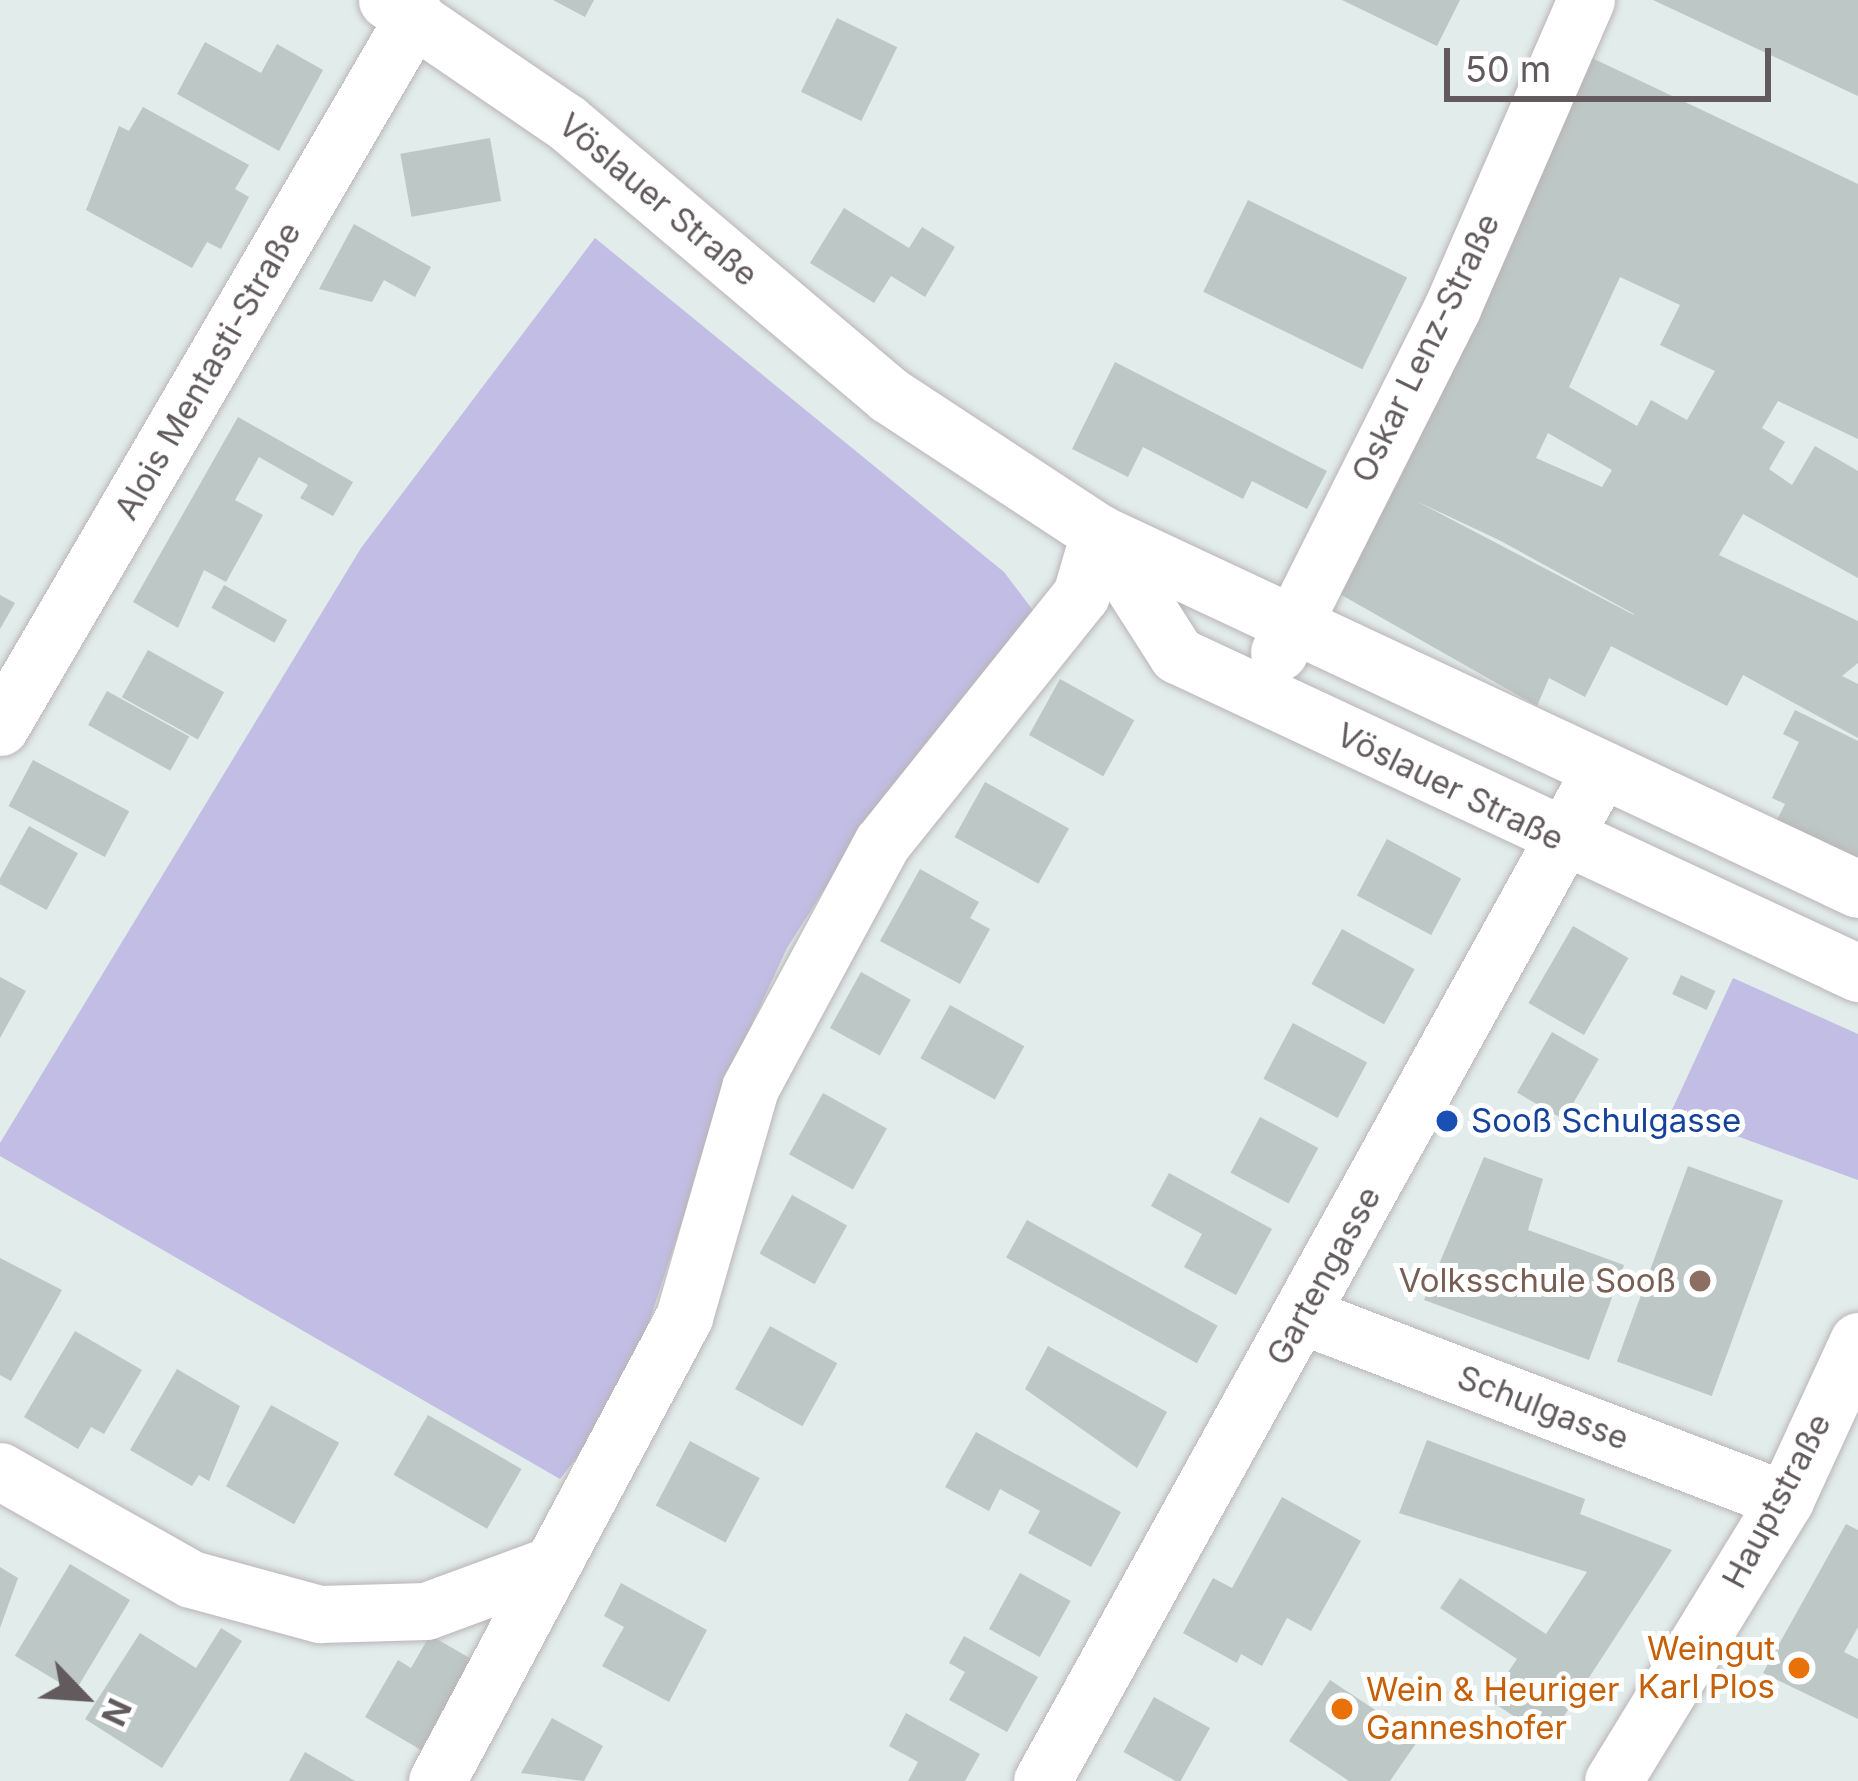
<!DOCTYPE html>
<html>
<head>
<meta charset="utf-8">
<style>
	body { margin:0 }
	#map { position:relative; width:1858px; height:1781px; overflow:hidden; background:#e1eceb; font-family:Inter,sans-serif }
	div>[style] { position:absolute }
	.green>* { inset:0; background:#c1bde4 }
	.building>* { inset:0; background:#bdc7c5; transform-origin:0 0 }
	.roads { filter:drop-shadow(0 0 3px #bbb4b6) drop-shadow(0 0 3px #bbb4b6) }
	.minor>* { height:57px; margin:-28.5px; padding:0 28.5px; transform-origin:28.5px; border-radius:28.5px; background:#fff }
	.dots>* { width:33px; height:33px; translate:-50% -50%; box-sizing:border-box; border:6px solid #fff; border-radius:50% }
	span { translate:-50% -50%; white-space:nowrap; text-align:center; line-height:1.15; -webkit-text-stroke:10px #fff; paint-order:stroke }
	.street-label { font-size:33px; color:#625a5c }
	.transit-label { font-size:33px; color:#164399 }
	.left { translate:0 -50%; text-align:left }
	.education-label { font-size:33px; color:#785e54 }
	.right { translate:-100% -50%; text-align:right }
	.food-label { font-size:33px; color:#c56008 }
	.north { position:absolute; left:24px; top:1637px; width:120px; height:120px; -webkit-text-stroke:9px #fff; paint-order:stroke; rotate:115deg; font-size:33px; font-weight:700; line-height:48px; text-align:center; color:#625a5c }
	.north::after { content:''; display:block; margin:auto; width:42px; height:54px; background:#625a5c; clip-path:polygon(50% 0,100% 100%,50% 72%,0 100%) }
	.scale { position:absolute; left:1444px; top:48px; width:327px; height:54px; box-sizing:border-box; border:6px solid #625a5c; border-top:0; padding-left:15px; font-size:36px; line-height:42px; white-space:nowrap; color:#625a5c; -webkit-text-stroke:9px #fff; paint-order:stroke }
</style>
</head>
<body>
<div id="map">
	<div class="green">
		<i style="clip-path:polygon(595px 238px,1004px 572px,1035px 613px,879px 803px,787px 948px,735px 1061px,625px 1395px,560px 1479px,0 1156px,0 1143px,361px 548px)"></i>
		<i style="clip-path:polygon(1733px 978px,1858px 1034px,1858px 1180px,1671px 1112px)"></i>
	</div>
	<div class="building">
		<i style="clip-path:polygon(553px 0,594px 0,585px 17px)"></i>
		<i style="clip-path:polygon(1342px 0,1460px 0,1437px 46px)"></i>
		<i style="clip-path:polygon(1653px 0,1858px 0,1858px 96px)"></i>
		<i style="left:837px;top:18px;width:67px;height:82px;rotate:26deg"></i>
		<i style="clip-path:polygon(205px 42px,261px 73px,277px 44px,323px 70px,279px 151px,177px 94px)"></i>
		<i style="clip-path:polygon(evenodd,1592px 58px,1858px 184px,1858px 439px,1778px 401px,1762px 428px,1785px 442px,1769px 469px,1792px 485px,1815px 446px,1858px 471px,1858px 578px,1743px 514px,1719px 555px,1858px 621px,1858px 663px,1842px 676px,1858px 684px,1858px 738px,1743px 675px,1727px 706px,1611px 646px,1585px 697px,1549px 678px,1537px 706px,1338px 593px,1592px 58px,1620px 277px,1680px 305px,1660px 345px,1715px 371px,1687px 420px,1651px 400px,1637px 426px,1569px 387px,1620px 277px,1592px 58px,1548px 433px,1612px 470px,1602px 487px,1536px 458px,1548px 433px,1592px 58px,1416px 501px,1499px 540px,1634px 614px,1634px 615px,1416px 501px)"></i>
		<i style="clip-path:polygon(143px 107px,249px 165px,235px 189px,249px 197px,221px 249px,207px 242px,192px 268px,86px 210px,119px 126px,129px 131px)"></i>
		<i style="left:490px;top:138px;width:64px;height:91px;rotate:80deg"></i>
		<i style="left:1248px;top:200px;width:177px;height:102px;rotate:26deg"></i>
		<i style="clip-path:polygon(844px 208px,909px 248px,922px 227px,955px 247px,925px 297px,891px 276px,874px 303px,810px 263px)"></i>
		<i style="clip-path:polygon(354px 224px,431px 267px,415px 297px,384px 280px,372px 302px,319px 289px)"></i>
		<i style="clip-path:polygon(1115px 362px,1327px 471px,1307px 509px,1252px 481px,1243px 499px,1143px 447px,1128px 477px,1072px 449px)"></i>
		<i style="clip-path:polygon(238px 417px,353px 482px,333px 516px,300px 498px,308px 485px,259px 457px,235px 500px,263px 515px,226px 582px,204px 570px,178px 628px,133px 602px)"></i>
		<i style="left:224px;top:585px;width:72px;height:26px;rotate:29deg"></i>
		<i style="clip-path:polygon(0 595px,15px 603px,0 629px)"></i>
		<i style="left:148px;top:650px;width:87px;height:54px;rotate:29deg"></i>
		<i style="left:1060px;top:679px;width:85px;height:64px;rotate:29deg"></i>
		<i style="left:107px;top:691px;width:94px;height:39px;rotate:29deg"></i>
		<i style="clip-path:polygon(1795px 710px,1858px 741px,1858px 868px,1774px 826px,1785px 804px,1772px 798px,1799px 742px,1783px 734px)"></i>
		<i style="left:33px;top:760px;width:109px;height:52px;rotate:28deg"></i>
		<i style="left:985px;top:782px;width:96px;height:63px;rotate:29deg"></i>
		<i style="left:29px;top:826px;width:56px;height:65px;rotate:29deg"></i>
		<i style="left:1387px;top:839px;width:84px;height:64px;rotate:28deg"></i>
		<i style="clip-path:polygon(920px 869px,979px 902px,970px 918px,990px 929px,960px 984px,880px 941px)"></i>
		<i style="left:1573px;top:926px;width:64px;height:89px;rotate:30deg"></i>
		<i style="left:1342px;top:929px;width:83px;height:63px;rotate:29deg"></i>
		<i style="left:861px;top:972px;width:57px;height:64px;rotate:29deg"></i>
		<i style="left:1681px;top:975px;width:38px;height:21px;rotate:25deg"></i>
		<i style="clip-path:polygon(0 977px,26px 991px,0 1038px)"></i>
		<i style="left:950px;top:1005px;width:85px;height:61px;rotate:29deg"></i>
		<i style="left:1293px;top:1023px;width:84px;height:63px;rotate:28deg"></i>
		<i style="left:1552px;top:1032px;width:54px;height:70px;rotate:30deg"></i>
		<i style="left:823px;top:1093px;width:73px;height:70px;rotate:29deg"></i>
		<i style="left:1260px;top:1117px;width:66px;height:63px;rotate:28deg"></i>
		<i style="clip-path:polygon(1484px 1157px,1543px 1179px,1528px 1230px,1624px 1265px,1589px 1360px,1424px 1300px)"></i>
		<i style="left:1688px;top:1166px;width:101px;height:208px;rotate:20deg"></i>
		<i style="clip-path:polygon(1169px 1173px,1272px 1229px,1236px 1295px,1184px 1267px,1202px 1234px,1151px 1206px)"></i>
		<i style="left:792px;top:1195px;width:63px;height:67px;rotate:29deg"></i>
		<i style="left:1027px;top:1220px;width:218px;height:43px;rotate:29deg"></i>
		<i style="clip-path:polygon(0 1258px,62px 1290px,11px 1381px,0 1375px)"></i>
		<i style="left:770px;top:1326px;width:77px;height:72px;rotate:29deg"></i>
		<i style="clip-path:polygon(75px 1331px,142px 1370px,104px 1434px,91px 1427px,78px 1449px,24px 1417px)"></i>
		<i style="clip-path:polygon(1048px 1346px,1167px 1412px,1137px 1468px,1025px 1389px)"></i>
		<i style="clip-path:polygon(177px 1369px,240px 1406px,209px 1481px,199px 1475px,192px 1486px,130px 1450px)"></i>
		<i style="left:271px;top:1405px;width:78px;height:93px;rotate:29deg"></i>
		<i style="left:428px;top:1415px;width:108px;height:69px;rotate:30deg"></i>
		<i style="clip-path:polygon(976px 1432px,1121px 1512px,1091px 1567px,1028px 1533px,1040px 1511px,1000px 1489px,989px 1511px,945px 1487px)"></i>
		<i style="clip-path:polygon(1427px 1440px,1585px 1499px,1580px 1514px,1672px 1550px,1549px 1739px,1489px 1700px,1517px 1659px,1440px 1608px,1460px 1578px,1546px 1634px,1587px 1572px,1399px 1513px)"></i>
		<i style="left:690px;top:1441px;width:79px;height:73px;rotate:28deg"></i>
		<i style="clip-path:polygon(1282px 1497px,1361px 1541px,1311px 1631px,1287px 1618px,1262px 1666px,1241px 1654px,1237px 1663px,1183px 1633px,1213px 1578px,1232px 1588px)"></i>
		<i style="clip-path:polygon(1846px 1524px,1858px 1530px,1858px 1627px,1844px 1652px,1858px 1659px,1858px 1719px,1763px 1673px)"></i>
		<i style="left:70px;top:1564px;width:70px;height:107px;rotate:31deg"></i>
		<i style="clip-path:polygon(0 1567px,18px 1578px,0 1628px)"></i>
		<i style="left:1020px;top:1573px;width:58px;height:64px;rotate:29deg"></i>
		<i style="clip-path:polygon(621px 1583px,707px 1630px,669px 1702px,602px 1666px,624px 1627px,604px 1616px)"></i>
		<i style="clip-path:polygon(221px 1628px,242px 1641px,162px 1768px,85px 1719px,140px 1633px,196px 1668px)"></i>
		<i style="clip-path:polygon(430px 1635px,473px 1660px,421px 1750px,365px 1717px,398px 1660px,411px 1668px)"></i>
		<i style="clip-path:polygon(964px 1636px,1038px 1677px,1007px 1732px,949px 1700px,965px 1672px,949px 1663px)"></i>
		<i style="clip-path:polygon(1330px 1680px,1419px 1739px,1390px 1781px,1349px 1781px,1289px 1741px)"></i>
		<i style="left:1154px;top:1697px;width:64px;height:63px;rotate:29deg"></i>
		<i style="clip-path:polygon(906px 1713px,980px 1754px,965px 1781px,908px 1781px,918px 1762px,889px 1746px)"></i>
		<i style="clip-path:polygon(552px 1718px,603px 1746px,584px 1781px,521px 1773px)"></i>
		<i style="clip-path:polygon(305px 1752px,355px 1781px,289px 1781px)"></i>
	</div>
	<div class="roads">
		<div class="minor">
			<i style="left:387px;top:0;width:217px;rotate:34.3deg"></i>
			<i style="left:566px;top:122px;width:423px;rotate:40.2deg"></i>
			<i style="left:889px;top:395px;width:251px;rotate:33.3deg"></i>
			<i style="left:1099px;top:533px;width:838px;rotate:25.13deg"></i>
			<i style="left:1099px;top:533px;width:145px;rotate:57.4deg"></i>
			<i style="left:1177px;top:655px;width:752px;rotate:25.03deg"></i>
			<i style="left:1279px;top:652px;width:385px;rotate:-63.3deg"></i>
			<i style="left:1452px;top:308px;width:336px;rotate:-66.5deg"></i>
			<i style="left:0;top:727px;width:824px;rotate:-59.76deg"></i>
			<i style="left:1301px;top:1315px;width:518px;rotate:20.92deg"></i>
			<i style="left:0;top:1471px;width:219px;rotate:29.5deg"></i>
			<i style="left:191px;top:1579px;width:134px;rotate:15.2deg"></i>
			<i style="left:320px;top:1614px;width:106px;rotate:-1.6deg"></i>
			<i style="left:426px;top:1611px;width:133px;rotate:-20.2deg"></i>
			<i style="left:437px;top:1781px;width:526px;rotate:-61.97deg"></i>
			<i style="left:684px;top:1317px;width:238px;rotate:-73.9deg"></i>
			<i style="left:750px;top:1088px;width:278px;rotate:-61.7deg"></i>
			<i style="left:882px;top:843px;width:318px;rotate:-51.3deg"></i>
			<i style="left:1081px;top:595px;width:65px;rotate:-73.8deg"></i>
			<i style="left:1042px;top:1781px;width:1156px;rotate:-61.08deg"></i>
			<i style="left:1613px;top:1781px;width:329px;rotate:-58.5deg"></i>
			<i style="left:1785px;top:1500px;width:175px;rotate:-65.3deg"></i>
		</div>
	</div>
	<div class="dots">
		<i style="left:1447px;top:1121px;background:#1a4fb4"></i>
		<i style="left:1700px;top:1281px;background:#8d6e63"></i>
		<i style="left:1799px;top:1668px;background:#e8710a"></i>
		<i style="left:1342px;top:1709px;background:#e8710a"></i>
	</div>
	<div class="street-label">
		<span style="left:658px;top:200px;rotate:40deg">Vöslauer Straße</span>
		<span style="left:1426px;top:348px;rotate:-64deg">Oskar Lenz-Straße</span>
		<span style="left:208px;top:371px;rotate:-60deg">Alois Mentasti-Straße</span>
		<span style="left:1450px;top:787px;rotate:26deg">Vöslauer Straße</span>
		<span style="left:1324px;top:1276px;rotate:-61deg">Gartengasse</span>
		<span style="left:1543px;top:1408px;rotate:21deg">Schulgasse</span>
		<span style="left:1777px;top:1501px;rotate:-62deg">Hauptstraße</span>
	</div>
	<div class="transit-label">
		<span class="left" style="left:1471px;top:1121px">Sooß Schulgasse</span>
	</div>
	<div class="education-label">
		<span class="right" style="left:1676px;top:1281px">Volksschule Sooß</span>
	</div>
	<div class="food-label">
		<span class="right" style="left:1775px;top:1668px">Weingut<br>Karl Plos</span>
		<span class="left" style="left:1366px;top:1709px">Wein &amp; Heuriger<br>Ganneshofer</span>
	</div>
	<div class="north">N</div>
	<div class="scale">50 m</div>
</div>
</body>
</html>
